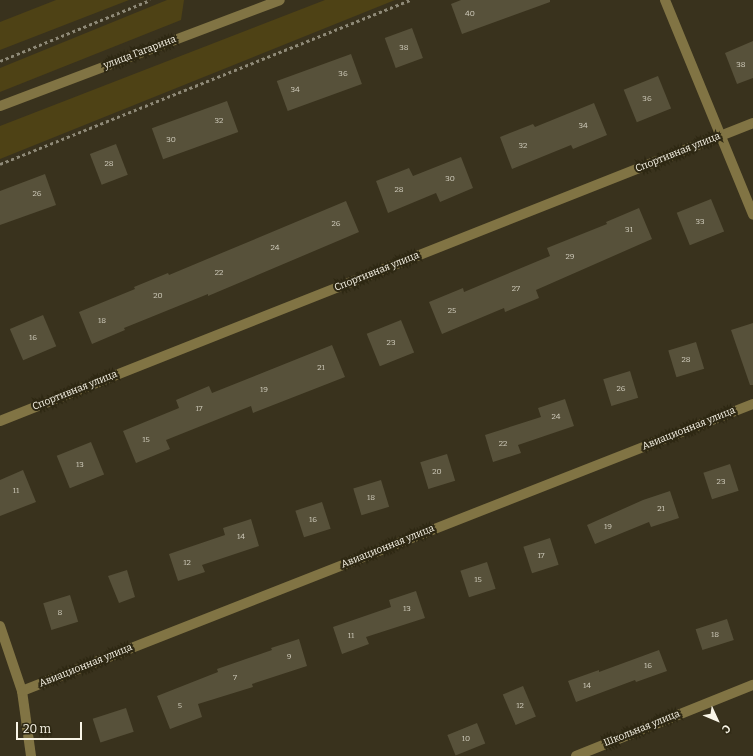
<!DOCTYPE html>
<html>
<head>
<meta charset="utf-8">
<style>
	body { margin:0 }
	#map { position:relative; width:753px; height:756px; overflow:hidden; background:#39321d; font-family:Bitter,serif }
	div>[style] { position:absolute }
	.green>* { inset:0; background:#4e4215 }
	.building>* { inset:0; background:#57513a; transform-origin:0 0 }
	.path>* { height:2.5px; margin-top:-1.25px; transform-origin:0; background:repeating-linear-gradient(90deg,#8e8977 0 3px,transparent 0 6px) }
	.minor>* { height:10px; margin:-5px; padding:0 5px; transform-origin:5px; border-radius:5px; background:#817444 }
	span { translate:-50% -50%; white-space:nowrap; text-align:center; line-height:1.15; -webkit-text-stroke:4px #2e2813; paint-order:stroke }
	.number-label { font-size:8px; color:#d0ccbc }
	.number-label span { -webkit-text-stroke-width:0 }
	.street-label { font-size:10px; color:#f9f5e8 }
	.north { position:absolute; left:697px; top:700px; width:40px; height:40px; -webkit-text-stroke:3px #2e2813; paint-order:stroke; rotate:134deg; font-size:11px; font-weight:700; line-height:16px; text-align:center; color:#f9f5e8 }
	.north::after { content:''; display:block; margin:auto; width:14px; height:18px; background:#f9f5e8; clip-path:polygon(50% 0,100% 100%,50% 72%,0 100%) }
	.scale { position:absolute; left:16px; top:722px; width:66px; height:18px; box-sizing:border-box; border:2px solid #f9f5e8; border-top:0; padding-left:5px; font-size:12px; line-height:14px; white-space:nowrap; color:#f9f5e8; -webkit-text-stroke:3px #2e2813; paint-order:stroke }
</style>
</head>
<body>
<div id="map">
	<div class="green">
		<i style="clip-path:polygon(56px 0,129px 0,0 50px,0 22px)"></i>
		<i style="clip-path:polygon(167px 0,184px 0,181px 20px,0 92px,0 68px)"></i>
		<i style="clip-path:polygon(325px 0,395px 0,0 159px,0 126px)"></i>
	</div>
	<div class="building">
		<i style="clip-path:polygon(461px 0,550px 0,550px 2px,462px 34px,451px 4px)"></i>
		<i style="left:412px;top:28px;width:32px;height:29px;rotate:70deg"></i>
		<i style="clip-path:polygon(753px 41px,753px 78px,737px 84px,725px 53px)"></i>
		<i style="left:351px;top:54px;width:32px;height:79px;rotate:70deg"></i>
		<i style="left:658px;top:76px;width:35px;height:37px;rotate:68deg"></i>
		<i style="left:227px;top:101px;width:33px;height:80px;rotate:70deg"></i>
		<i style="clip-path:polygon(594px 103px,607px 135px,573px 149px,571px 145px,512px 169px,500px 137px,533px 124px,535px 127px)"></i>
		<i style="left:116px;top:144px;width:33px;height:28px;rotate:69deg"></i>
		<i style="clip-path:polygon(461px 157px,473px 188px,440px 202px,436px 193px,388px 213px,376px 181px,409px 168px,413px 176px)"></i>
		<i style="clip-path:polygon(45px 174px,56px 205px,0 225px,0 191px)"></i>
		<i style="left:711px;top:199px;width:35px;height:37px;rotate:68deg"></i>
		<i style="clip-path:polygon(346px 201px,359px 232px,208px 296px,208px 294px,124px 328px,125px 330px,92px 344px,79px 312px,135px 289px,134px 287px,168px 273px,169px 275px)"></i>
		<i style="clip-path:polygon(639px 208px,652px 239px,536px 290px,539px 298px,505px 312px,504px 308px,442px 334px,429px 302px,463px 288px,464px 292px,550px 256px,547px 248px,607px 224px,606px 222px)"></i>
		<i style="left:43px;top:315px;width:34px;height:36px;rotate:67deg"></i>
		<i style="left:401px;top:320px;width:35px;height:37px;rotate:68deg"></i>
		<i style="clip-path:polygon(753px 323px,753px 385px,750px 385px,731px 330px)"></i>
		<i style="left:696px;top:342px;width:28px;height:29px;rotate:73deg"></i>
		<i style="clip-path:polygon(332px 345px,345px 377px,253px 413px,251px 406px,166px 440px,170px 449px,136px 463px,123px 431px,179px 408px,176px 400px,209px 386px,212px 393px)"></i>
		<i style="left:630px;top:371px;width:28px;height:28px;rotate:73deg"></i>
		<i style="clip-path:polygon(565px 399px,574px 426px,518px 445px,521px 453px,493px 462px,485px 435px,541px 417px,538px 408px)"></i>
		<i style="left:91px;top:442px;width:35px;height:37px;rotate:68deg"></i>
		<i style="left:447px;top:454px;width:28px;height:28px;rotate:73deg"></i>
		<i style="left:730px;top:464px;width:28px;height:28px;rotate:72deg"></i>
		<i style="clip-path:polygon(23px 470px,36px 502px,0 516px,0 480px)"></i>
		<i style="left:381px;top:480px;width:28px;height:29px;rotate:73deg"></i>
		<i style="clip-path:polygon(670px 491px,679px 518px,651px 527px,649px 522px,595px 544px,587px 525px,643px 500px)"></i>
		<i style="left:322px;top:502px;width:28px;height:28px;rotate:72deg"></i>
		<i style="clip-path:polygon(251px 519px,259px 546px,202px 565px,205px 572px,178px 581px,169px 554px,225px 535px,223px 528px)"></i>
		<i style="left:550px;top:538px;width:28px;height:28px;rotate:72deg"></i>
		<i style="left:487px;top:562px;width:28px;height:28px;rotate:72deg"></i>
		<i style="clip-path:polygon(127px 570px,135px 597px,119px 603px,108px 576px)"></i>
		<i style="clip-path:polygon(416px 591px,425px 618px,366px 637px,369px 644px,342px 654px,333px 627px,391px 607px,389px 600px)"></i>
		<i style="left:70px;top:595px;width:28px;height:28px;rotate:73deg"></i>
		<i style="left:727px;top:619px;width:22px;height:33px;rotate:72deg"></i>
		<i style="clip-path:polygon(299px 639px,307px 666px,252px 684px,253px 687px,198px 704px,202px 717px,170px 729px,157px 696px,218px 672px,217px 669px,272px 650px,271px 648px)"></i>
		<i style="clip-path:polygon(659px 650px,667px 671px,636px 682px,635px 680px,576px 702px,568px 681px,599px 670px,599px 672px)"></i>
		<i style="left:523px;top:686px;width:33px;height:22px;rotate:67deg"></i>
		<i style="left:126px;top:708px;width:25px;height:35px;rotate:72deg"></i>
		<i style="left:477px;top:723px;width:22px;height:32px;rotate:68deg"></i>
	</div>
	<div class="path">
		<i style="left:0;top:61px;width:162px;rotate:-22.1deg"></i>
		<i style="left:0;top:164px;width:442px;rotate:-21.8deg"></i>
	</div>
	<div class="minor">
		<i style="left:665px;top:0;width:232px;rotate:67.7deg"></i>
		<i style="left:0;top:106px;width:299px;rotate:-20.7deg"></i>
		<i style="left:0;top:421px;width:810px;rotate:-21.59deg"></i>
		<i style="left:0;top:626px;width:69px;rotate:71.3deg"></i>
		<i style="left:22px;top:691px;width:66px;rotate:82.1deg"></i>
		<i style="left:22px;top:691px;width:785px;rotate:-21.44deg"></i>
		<i style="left:576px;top:756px;width:191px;rotate:-21.9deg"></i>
	</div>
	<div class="number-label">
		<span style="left:470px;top:14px">40</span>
		<span style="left:404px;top:48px">38</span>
		<span style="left:741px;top:65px">38</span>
		<span style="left:343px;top:74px">36</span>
		<span style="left:295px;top:90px">34</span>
		<span style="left:647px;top:99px">36</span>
		<span style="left:219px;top:121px">32</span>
		<span style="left:583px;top:126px">34</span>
		<span style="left:171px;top:140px">30</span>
		<span style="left:523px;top:146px">32</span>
		<span style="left:109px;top:164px">28</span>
		<span style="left:450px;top:179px">30</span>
		<span style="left:399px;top:190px">28</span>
		<span style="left:37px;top:194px">26</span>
		<span style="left:700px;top:222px">33</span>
		<span style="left:336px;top:224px">26</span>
		<span style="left:629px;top:230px">31</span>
		<span style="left:275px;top:248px">24</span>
		<span style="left:570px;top:257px">29</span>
		<span style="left:219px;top:273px">22</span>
		<span style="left:516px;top:289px">27</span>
		<span style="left:158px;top:296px">20</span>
		<span style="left:452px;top:311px">25</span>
		<span style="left:102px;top:321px">18</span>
		<span style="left:33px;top:338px">16</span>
		<span style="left:391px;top:343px">23</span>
		<span style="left:686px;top:360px">28</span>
		<span style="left:321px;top:368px">21</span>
		<span style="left:621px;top:389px">26</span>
		<span style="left:264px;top:390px">19</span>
		<span style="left:199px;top:409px">17</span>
		<span style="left:556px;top:417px">24</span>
		<span style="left:146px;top:440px">15</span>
		<span style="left:503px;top:444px">22</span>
		<span style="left:80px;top:465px">13</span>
		<span style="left:437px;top:472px">20</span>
		<span style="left:721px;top:482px">23</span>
		<span style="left:16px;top:491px">11</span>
		<span style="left:371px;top:498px">18</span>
		<span style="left:661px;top:509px">21</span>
		<span style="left:313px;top:520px">16</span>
		<span style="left:608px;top:527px">19</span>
		<span style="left:241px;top:537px">14</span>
		<span style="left:541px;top:556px">17</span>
		<span style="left:187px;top:563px">12</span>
		<span style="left:478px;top:580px">15</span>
		<span style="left:407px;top:609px">13</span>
		<span style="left:60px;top:613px">8</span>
		<span style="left:715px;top:635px">18</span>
		<span style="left:351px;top:636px">11</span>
		<span style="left:289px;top:657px">9</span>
		<span style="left:648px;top:666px">16</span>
		<span style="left:235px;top:678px">7</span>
		<span style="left:587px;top:686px">14</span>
		<span style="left:180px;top:706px">5</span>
		<span style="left:520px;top:706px">12</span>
		<span style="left:466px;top:739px">10</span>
	</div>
	<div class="street-label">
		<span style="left:140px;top:53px;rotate:-21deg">улица Гагарина</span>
		<span style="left:678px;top:153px;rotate:-22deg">Спортивная улица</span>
		<span style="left:377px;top:272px;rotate:-22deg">Спортивная улица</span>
		<span style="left:75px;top:391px;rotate:-22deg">Спортивная улица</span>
		<span style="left:689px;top:429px;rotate:-22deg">Авиационная улица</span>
		<span style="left:388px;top:547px;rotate:-22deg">Авиационная улица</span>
		<span style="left:86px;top:666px;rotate:-22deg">Авиационная улица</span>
		<span style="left:642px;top:729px;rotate:-22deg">Школьная улица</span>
	</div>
	<div class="north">С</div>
	<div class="scale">20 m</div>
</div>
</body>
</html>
